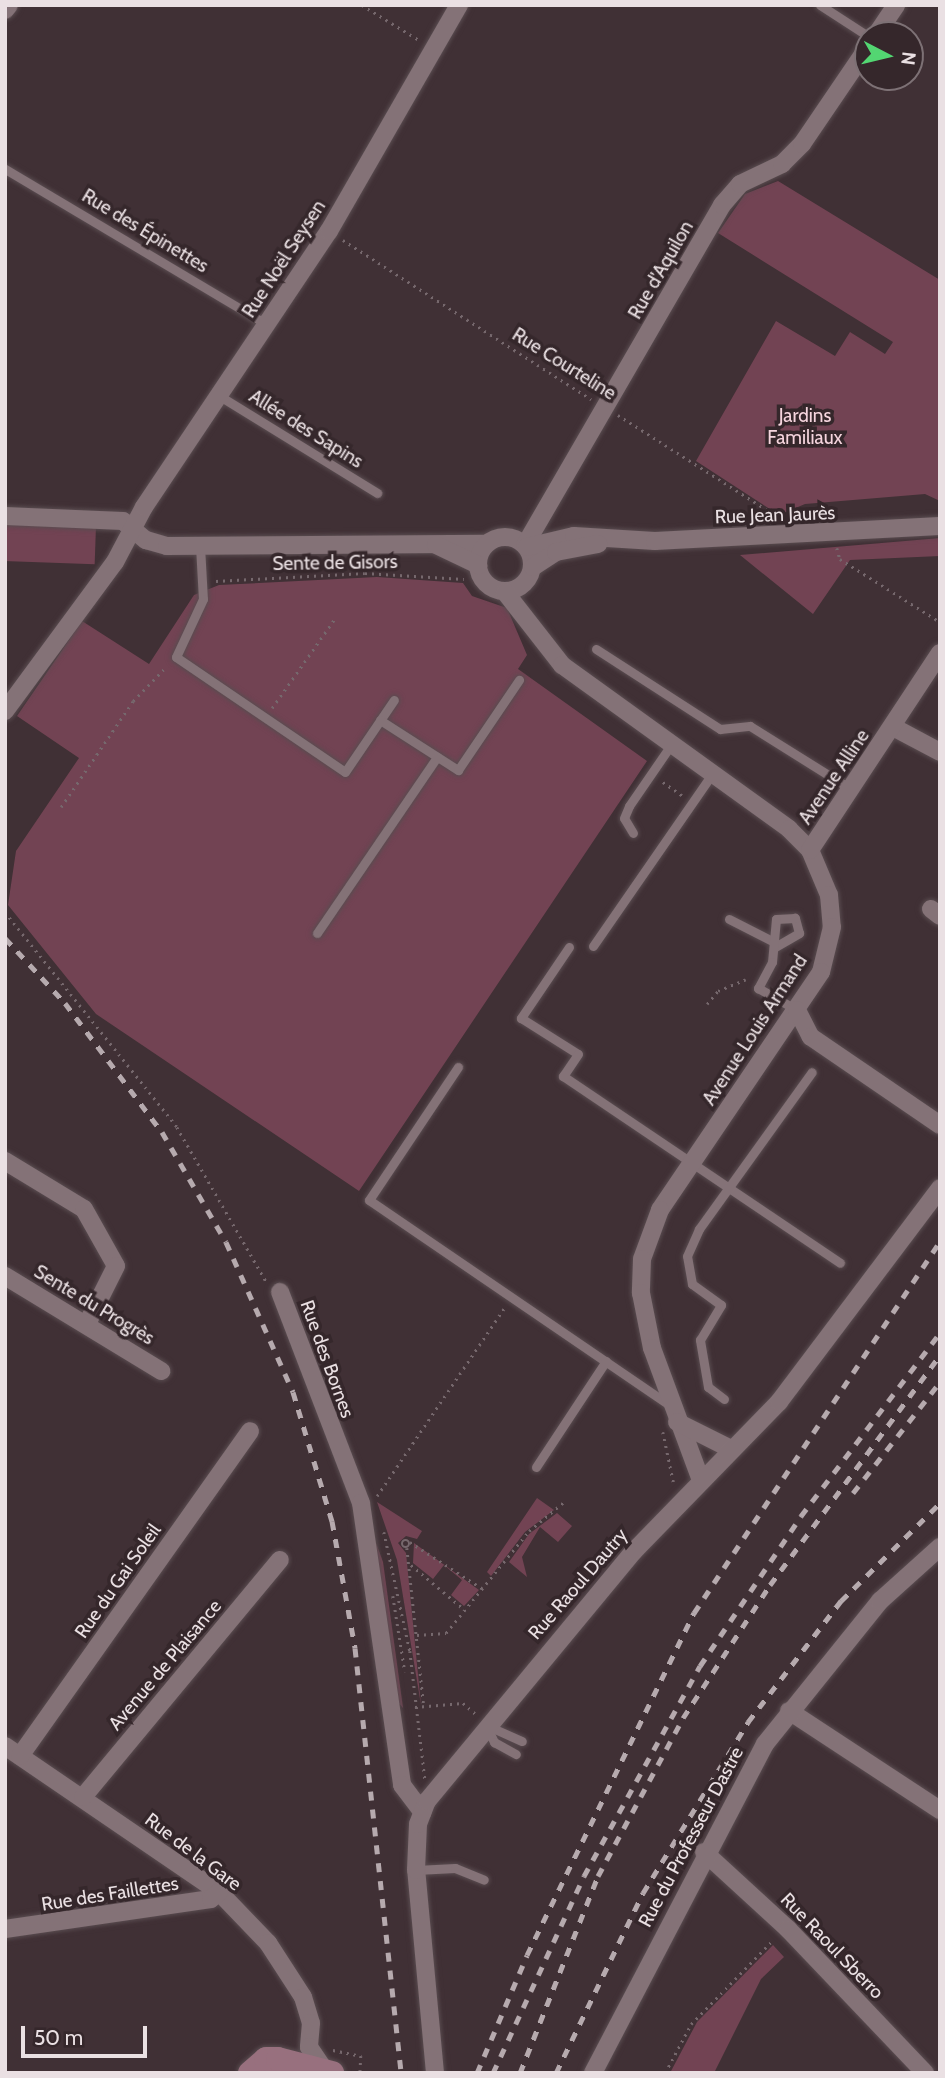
<!DOCTYPE html>
<html>
<head>
<meta charset="utf-8">
<style>
	body { margin:0 }
	#map { position:relative; width:945px; height:2078px; overflow:hidden; background:#403035; font-family:Cabin,sans-serif }
	div>[style] { position:absolute }
	.green>* { inset:0; background:#724353; transform-origin:0 0 }
	.path>* { height:2.5px; margin-top:-1.25px; transform-origin:0; background:repeating-linear-gradient(90deg,#76686d 0 2px,transparent 0 7px) }
	.path>.ring { margin:-1.25px; padding:0; box-sizing:content-box; background:none; border:2.5px solid #76686d; border-radius:50% }
	.roads { filter:drop-shadow(0 0 2px #594c50) drop-shadow(0 0 2px #594c50) }
	.service>* { height:9px; margin:-4.5px; padding:0 4.5px; transform-origin:4.5px; border-radius:4.5px; background:#847277 }
	.minor>* { height:18px; margin:-9px; padding:0 9px; transform-origin:9px; border-radius:9px; background:#847277 }
	.minor>.ring { margin:-9px; padding:0; box-sizing:content-box; background:none; border:18px solid #847277; border-radius:50% }
	.secondary>* { height:24px; margin:-12px; padding:0 12px; transform-origin:12px; border-radius:12px; background:#98707e }
	.rail>* { height:5px; margin-top:-2.5px; transform-origin:0; background:repeating-linear-gradient(90deg,#b6aaae 0 9px,transparent 0 18px) }
	span { translate:-50% -50%; white-space:nowrap; text-align:center; line-height:1.15; -webkit-text-stroke:7px #35272b; paint-order:stroke }
	.street-label { font-size:19px; color:#eae0e3 }
	.park-label { font-size:19px; color:#f6d5de }
	.frame { position:absolute; inset:0; border:7px solid #eae0e3; pointer-events:none }
	.north { position:absolute; left:854px; top:21px; width:70px; height:70px; box-sizing:border-box; background:#35272b; border:2px solid #7d7175; border-radius:50%; rotate:97deg; font-size:19px; font-weight:700; line-height:28px; text-align:center; color:#eae0e3 }
	.north::after { content:''; display:block; margin:auto; width:24px; height:32px; background:#53d672; clip-path:polygon(50% 0,100% 100%,50% 72%,0 100%) }
	.scale { position:absolute; left:21px; top:2026px; width:126px; height:32px; box-sizing:border-box; border:4px solid #eae0e3; border-top:0; padding-left:9px; font-size:21px; line-height:24px; white-space:nowrap; color:#eae0e3; -webkit-text-stroke:5px #35272b; paint-order:stroke }
</style>
</head>
<body>
<div id="map">
	<div class="green">
		<i style="clip-path:polygon(778px 181px,940px 280px,940px 501px,925px 494px,805px 504px,779px 515px,696px 461px,776px 321px,835px 356px,850px 332px,885px 354px,893px 342px,718px 233px,745px 194px)"></i>
		<i style="left:5px;top:524px;width:91px;height:37px;rotate:2deg"></i>
		<i style="clip-path:polygon(940px 538px,940px 556px,850px 560px,813px 614px,740px 555px)"></i>
		<i style="clip-path:polygon(377px 577px,463px 583px,472px 596px,507px 608px,527px 655px,518px 669px,647px 761px,359px 1191px,96px 1014px,8px 905px,16px 851px,79px 758px,17px 716px,82px 621px,149px 664px,194px 595px,219px 585px)"></i>
		<i style="clip-path:polygon(537px 1498px,554px 1510px,525px 1532px,491px 1576px,487px 1572px)"></i>
		<i style="clip-path:polygon(377px 1502px,422px 1531px,417px 1539px,406px 1536px,398px 1543px,406px 1553px,421px 1705px,397px 1560px)"></i>
		<i style="clip-path:polygon(557px 1513px,572px 1526px,558px 1542px,540px 1527px,522px 1557px,527px 1577px,509px 1562px,529px 1534px)"></i>
		<i style="clip-path:polygon(371px 1529px,383px 1562px,403px 1708px,396px 1700px)"></i>
		<i style="clip-path:polygon(414px 1543px,479px 1590px,464px 1606px,451px 1595px,462px 1580px,444px 1565px,433px 1579px,413px 1563px)"></i>
		<i style="clip-path:polygon(773px 1945px,784px 1957px,761px 1979px,714px 2073px,670px 2073px,697px 2022px)"></i>
	</div>
	<div class="path">
		<i style="left:362px;top:5px;width:67px;rotate:31.6deg"></i>
		<i style="left:343px;top:240px;width:295px;rotate:32.7deg"></i>
		<i style="left:618px;top:415px;width:190px;rotate:32.5deg"></i>
		<i style="left:837px;top:548px;width:11px;rotate:75deg"></i>
		<i style="left:840px;top:559px;width:118px;rotate:32.2deg"></i>
		<i style="left:216px;top:581px;width:149px;rotate:-3.1deg"></i>
		<i style="left:365px;top:573px;width:99px;rotate:3.5deg"></i>
		<i style="left:272px;top:708px;width:111px;rotate:-54.9deg"></i>
		<i style="left:663px;top:782px;width:24px;rotate:35deg"></i>
		<i style="left:61px;top:807px;width:128px;rotate:-55.8deg"></i>
		<i style="left:133px;top:701px;width:49px;rotate:-45.8deg"></i>
		<i style="left:5px;top:912px;width:275px;rotate:51.3deg"></i>
		<i style="left:177px;top:1127px;width:180px;rotate:60deg"></i>
		<i style="left:707px;top:1004px;width:17px;rotate:-50deg"></i>
		<i style="left:718px;top:991px;width:30px;rotate:-23deg"></i>
		<i style="left:663px;top:1432px;width:53px;rotate:78.1deg"></i>
		<i style="left:377px;top:1496px;width:228px;rotate:-55.9deg"></i>
		<i style="left:384px;top:1532px;width:122px;rotate:77.7deg"></i>
		<i style="left:410px;top:1651px;width:129px;rotate:83.3deg"></i>
		<i class="ring" style="left:402px;top:1540px;width:5.5px;height:5.5px"></i>
		<i style="left:410px;top:1542px;width:87px;rotate:32.8deg"></i>
		<i style="left:407px;top:1548px;width:160px;rotate:83.9deg"></i>
		<i style="left:411px;top:1565px;width:70px;rotate:39.8deg"></i>
		<i style="left:393px;top:1596px;width:77px;rotate:81deg"></i>
		<i style="left:417px;top:1635px;width:29px;rotate:-4deg"></i>
		<i style="left:446px;top:1633px;width:132px;rotate:-50.9deg"></i>
		<i style="left:529px;top:1531px;width:47px;rotate:-39.8deg"></i>
		<i style="left:415px;top:1707px;width:48px;rotate:-4.8deg"></i>
		<i style="left:463px;top:1703px;width:18px;rotate:41deg"></i>
		<i style="left:333px;top:2050px;width:29px;rotate:12deg"></i>
		<i style="left:361px;top:2056px;width:17px;rotate:93deg"></i>
		<i style="left:665px;top:2073px;width:55px;rotate:-62deg"></i>
		<i style="left:691px;top:2024px;width:119px;rotate:-45.7deg"></i>
	</div>
	<div class="roads">
		<div class="service">
			<i style="left:820px;top:5px;width:57px;rotate:32.9deg"></i>
			<i style="left:5px;top:169px;width:304px;rotate:30.7deg"></i>
			<i style="left:218px;top:395px;width:187px;rotate:31.6deg"></i>
			<i style="left:200px;top:546px;width:53px;rotate:86.8deg"></i>
			<i style="left:203px;top:599px;width:64px;rotate:115deg"></i>
			<i style="left:176px;top:657px;width:204px;rotate:34.2deg"></i>
			<i style="left:345px;top:772px;width:87px;rotate:-55.8deg"></i>
			<i style="left:596px;top:649px;width:148px;rotate:32.8deg"></i>
			<i style="left:720px;top:729px;width:30px;rotate:-6deg"></i>
			<i style="left:750px;top:726px;width:119px;rotate:32deg"></i>
			<i style="left:380px;top:720px;width:93px;rotate:32.7deg"></i>
			<i style="left:458px;top:770px;width:109px;rotate:-55.9deg"></i>
			<i style="left:633px;top:833px;width:17px;rotate:-121deg"></i>
			<i style="left:624px;top:818px;width:13px;rotate:-67deg"></i>
			<i style="left:629px;top:806px;width:74px;rotate:-55.5deg"></i>
			<i style="left:729px;top:919px;width:48px;rotate:27.1deg"></i>
			<i style="left:317px;top:933px;width:213px;rotate:-55.7deg"></i>
			<i style="left:593px;top:946px;width:209px;rotate:-55.3deg"></i>
			<i style="left:569px;top:947px;width:86px;rotate:124.1deg"></i>
			<i style="left:521px;top:1018px;width:67px;rotate:32.3deg"></i>
			<i style="left:578px;top:1054px;width:27px;rotate:124deg"></i>
			<i style="left:563px;top:1076px;width:334px;rotate:34deg"></i>
			<i style="left:775px;top:947px;width:28px;rotate:-30deg"></i>
			<i style="left:799px;top:933px;width:16px;rotate:-105deg"></i>
			<i style="left:795px;top:918px;width:19px;rotate:177deg"></i>
			<i style="left:776px;top:919px;width:43px;rotate:95.3deg"></i>
			<i style="left:772px;top:962px;width:30px;rotate:118deg"></i>
			<i style="left:758px;top:988px;width:45px;rotate:29.4deg"></i>
			<i style="left:458px;top:1067px;width:160px;rotate:123.8deg"></i>
			<i style="left:369px;top:1200px;width:361px;rotate:34.3deg"></i>
			<i style="left:724px;top:1399px;width:20px;rotate:-143deg"></i>
			<i style="left:708px;top:1387px;width:48px;rotate:-99.7deg"></i>
			<i style="left:700px;top:1340px;width:41px;rotate:-59deg"></i>
			<i style="left:721px;top:1305px;width:36px;rotate:-144deg"></i>
			<i style="left:692px;top:1284px;width:28px;rotate:-100deg"></i>
			<i style="left:687px;top:1256px;width:30px;rotate:-66deg"></i>
			<i style="left:699px;top:1229px;width:193px;rotate:-54.3deg"></i>
			<i style="left:536px;top:1467px;width:127px;rotate:-56.6deg"></i>
			<i style="left:488px;top:1726px;width:37px;rotate:24deg"></i>
			<i style="left:487px;top:1727px;width:17px;rotate:65deg"></i>
			<i style="left:494px;top:1742px;width:25px;rotate:29deg"></i>
			<i style="left:416px;top:1870px;width:39px;rotate:-3deg"></i>
			<i style="left:455px;top:1868px;width:31px;rotate:22deg"></i>
		</div>
		<div class="minor">
			<i style="left:5px;top:10px;width:6px;rotate:-51deg"></i>
			<i style="left:876px;top:35px;width:36px;rotate:-56deg"></i>
			<i style="left:5px;top:516px;width:118px;rotate:2.4deg"></i>
			<i style="left:123px;top:521px;width:30px;rotate:40deg"></i>
			<i style="left:146px;top:540px;width:22px;rotate:16deg"></i>
			<i style="left:167px;top:546px;width:320px;rotate:-0.4deg"></i>
			<i class="ring" style="left:478px;top:537px;width:36px;height:36px"></i>
			<i style="left:436px;top:545px;width:47px;rotate:25.5deg"></i>
			<i style="left:525px;top:545px;width:393px;rotate:-59.9deg"></i>
			<i style="left:722px;top:205px;width:28px;rotate:-49deg"></i>
			<i style="left:740px;top:184px;width:47px;rotate:-25.5deg"></i>
			<i style="left:782px;top:164px;width:28px;rotate:-45deg"></i>
			<i style="left:802px;top:144px;width:117px;rotate:-55.8deg"></i>
			<i style="left:527px;top:547px;width:48px;rotate:-13.2deg"></i>
			<i style="left:574px;top:536px;width:81px;rotate:3.5deg"></i>
			<i style="left:655px;top:541px;width:285px;rotate:-3deg"></i>
			<i style="left:533px;top:567px;width:27px;rotate:-33deg"></i>
			<i style="left:556px;top:552px;width:43px;rotate:-10.8deg"></i>
			<i style="left:505px;top:592px;width:93px;rotate:52deg"></i>
			<i style="left:562px;top:665px;width:280px;rotate:35.8deg"></i>
			<i style="left:789px;top:829px;width:30px;rotate:45deg"></i>
			<i style="left:810px;top:850px;width:49px;rotate:67.1deg"></i>
			<i style="left:829px;top:895px;width:32px;rotate:85deg"></i>
			<i style="left:832px;top:927px;width:46px;rotate:103.7deg"></i>
			<i style="left:821px;top:972px;width:287px;rotate:124.1deg"></i>
			<i style="left:660px;top:1210px;width:52px;rotate:110.2deg"></i>
			<i style="left:642px;top:1259px;width:34px;rotate:92deg"></i>
			<i style="left:641px;top:1293px;width:56px;rotate:78.7deg"></i>
			<i style="left:652px;top:1348px;width:139px;rotate:69.7deg"></i>
			<i style="left:5px;top:711px;width:185px;rotate:-53.6deg"></i>
			<i style="left:115px;top:562px;width:62px;rotate:-62.2deg"></i>
			<i style="left:144px;top:507px;width:332px;rotate:-56.2deg"></i>
			<i style="left:329px;top:231px;width:261px;rotate:-60.1deg"></i>
			<i style="left:893px;top:727px;width:53px;rotate:28deg"></i>
			<i style="left:810px;top:850px;width:236px;rotate:-56.6deg"></i>
			<i style="left:931px;top:909px;width:11px;rotate:38deg"></i>
			<i style="left:797px;top:1010px;width:30px;rotate:63deg"></i>
			<i style="left:811px;top:1037px;width:156px;rotate:34.3deg"></i>
			<i style="left:5px;top:1161px;width:92px;rotate:31.3deg"></i>
			<i style="left:84px;top:1209px;width:65px;rotate:60.7deg"></i>
			<i style="left:116px;top:1266px;width:63px;rotate:116.6deg"></i>
			<i style="left:5px;top:1276px;width:183px;rotate:31.3deg"></i>
			<i style="left:280px;top:1292px;width:226px;rotate:69deg"></i>
			<i style="left:361px;top:1503px;width:285px;rotate:81.7deg"></i>
			<i style="left:402px;top:1785px;width:34px;rotate:53deg"></i>
			<i style="left:677px;top:1422px;width:60px;rotate:26.6deg"></i>
			<i style="left:789px;top:1711px;width:181px;rotate:33.3deg"></i>
			<i style="left:5px;top:1746px;width:259px;rotate:34.3deg"></i>
			<i style="left:219px;top:1892px;width:71px;rotate:46.1deg"></i>
			<i style="left:268px;top:1943px;width:64px;rotate:57.1deg"></i>
			<i style="left:303px;top:1997px;width:27px;rotate:73deg"></i>
			<i style="left:311px;top:2023px;width:24px;rotate:95deg"></i>
			<i style="left:309px;top:2047px;width:23px;rotate:56deg"></i>
			<i style="left:20px;top:1756px;width:398px;rotate:-54.7deg"></i>
			<i style="left:83px;top:1797px;width:308px;rotate:-50.3deg"></i>
			<i style="left:704px;top:1852px;width:114px;rotate:42.5deg"></i>
			<i style="left:788px;top:1929px;width:199px;rotate:46.4deg"></i>
			<i style="left:5px;top:1929px;width:208px;rotate:-8.3deg"></i>
			<i style="left:211px;top:1899px;width:11px;rotate:-41deg"></i>
			<i style="left:435px;top:2073px;width:204px;rotate:-95.3deg"></i>
			<i style="left:416px;top:1870px;width:46px;rotate:-87.5deg"></i>
			<i style="left:418px;top:1824px;width:25px;rotate:-69deg"></i>
			<i style="left:427px;top:1801px;width:325px;rotate:-50.4deg"></i>
			<i style="left:634px;top:1551px;width:208px;rotate:-45.8deg"></i>
			<i style="left:779px;top:1402px;width:268px;rotate:-53deg"></i>
			<i style="left:593px;top:2073px;width:371px;rotate:-62.4deg"></i>
			<i style="left:765px;top:1744px;width:184px;rotate:-51.2deg"></i>
			<i style="left:880px;top:1601px;width:81px;rotate:-42deg"></i>
		</div>
		<div class="secondary">
			<i style="left:250px;top:2073px;width:21px;rotate:-41deg"></i>
			<i style="left:266px;top:2059px;width:12px"></i>
			<i style="left:278px;top:2059px;width:56px;rotate:14.5deg"></i>
		</div>
	</div>
	<div class="rail">
		<i style="left:5px;top:938px;width:88px;rotate:47.3deg"></i>
		<i style="left:65px;top:1003px;width:161px;rotate:53.1deg"></i>
		<i style="left:162px;top:1132px;width:127px;rotate:59.8deg"></i>
		<i style="left:226px;top:1242px;width:164px;rotate:65.9deg"></i>
		<i style="left:293px;top:1392px;width:135px;rotate:73.2deg"></i>
		<i style="left:332px;top:1521px;width:129px;rotate:79.7deg"></i>
		<i style="left:355px;top:1648px;width:427px;rotate:83.8deg"></i>
		<i style="left:853px;top:1493px;width:141px;rotate:-51.9deg"></i>
		<i style="left:477px;top:2073px;width:128px;rotate:-67deg"></i>
		<i style="left:527px;top:1955px;width:381px;rotate:-64deg"></i>
		<i style="left:694px;top:1613px;width:446px;rotate:-56.5deg"></i>
		<i style="left:493px;top:2073px;width:217px;rotate:-65.2deg"></i>
		<i style="left:584px;top:1876px;width:240px;rotate:-61.1deg"></i>
		<i style="left:700px;top:1666px;width:181px;rotate:-56deg"></i>
		<i style="left:801px;top:1516px;width:230px;rotate:-52.8deg"></i>
		<i style="left:520px;top:2073px;width:212px;rotate:-68.4deg"></i>
		<i style="left:598px;top:1876px;width:179px;rotate:-61.7deg"></i>
		<i style="left:683px;top:1718px;width:159px;rotate:-56.8deg"></i>
		<i style="left:770px;top:1585px;width:286px;rotate:-53.5deg"></i>
		<i style="left:556px;top:2073px;width:200px;rotate:-64.2deg"></i>
		<i style="left:643px;top:1893px;width:201px;rotate:-58.4deg"></i>
		<i style="left:748px;top:1722px;width:153px;rotate:-52.5deg"></i>
		<i style="left:841px;top:1601px;width:139px;rotate:-44.7deg"></i>
	</div>
	<div class="street-label">
		<span style="left:145px;top:231px;rotate:31deg">Rue des Épinettes</span>
		<span style="left:284px;top:259px;rotate:-57deg">Rue Noël Seysen</span>
		<span style="left:661px;top:270px;rotate:-60deg">Rue d'Aquilon</span>
		<span style="left:564px;top:364px;rotate:32deg">Rue Courteline</span>
		<span style="left:306px;top:429px;rotate:32deg">Allée des Sapins</span>
		<span style="left:775px;top:515px;rotate:-2deg">Rue Jean Jaurès</span>
		<span style="left:335px;top:563px;rotate:-1deg">Sente de Gisors</span>
		<span style="left:834px;top:777px;rotate:-56deg">Avenue Alline</span>
		<span style="left:755px;top:1030px;rotate:-57deg">Avenue Louis Armand</span>
		<span style="left:94px;top:1305px;rotate:31deg">Sente du Progrès</span>
		<span style="left:327px;top:1359px;rotate:70deg">Rue des Bornes</span>
		<span style="left:118px;top:1581px;rotate:-55deg">Rue du Gai Soleil</span>
		<span style="left:578px;top:1584px;rotate:-49deg">Rue Raoul Dautry</span>
		<span style="left:165px;top:1665px;rotate:-50deg">Avenue de Plaisance</span>
		<span style="left:691px;top:1837px;rotate:-62deg">Rue du Professeur Dastre</span>
		<span style="left:193px;top:1852px;rotate:37deg">Rue de la Gare</span>
		<span style="left:110px;top:1894px;rotate:-9deg">Rue des Faillettes</span>
		<span style="left:832px;top:1946px;rotate:46deg">Rue Raoul Sberro</span>
	</div>
	<div class="park-label">
		<span style="left:805px;top:427px">Jardins<br>Familiaux</span>
	</div>
	<div class="frame"></div>
	<div class="north">N</div>
	<div class="scale">50 m</div>
</div>
</body>
</html>
